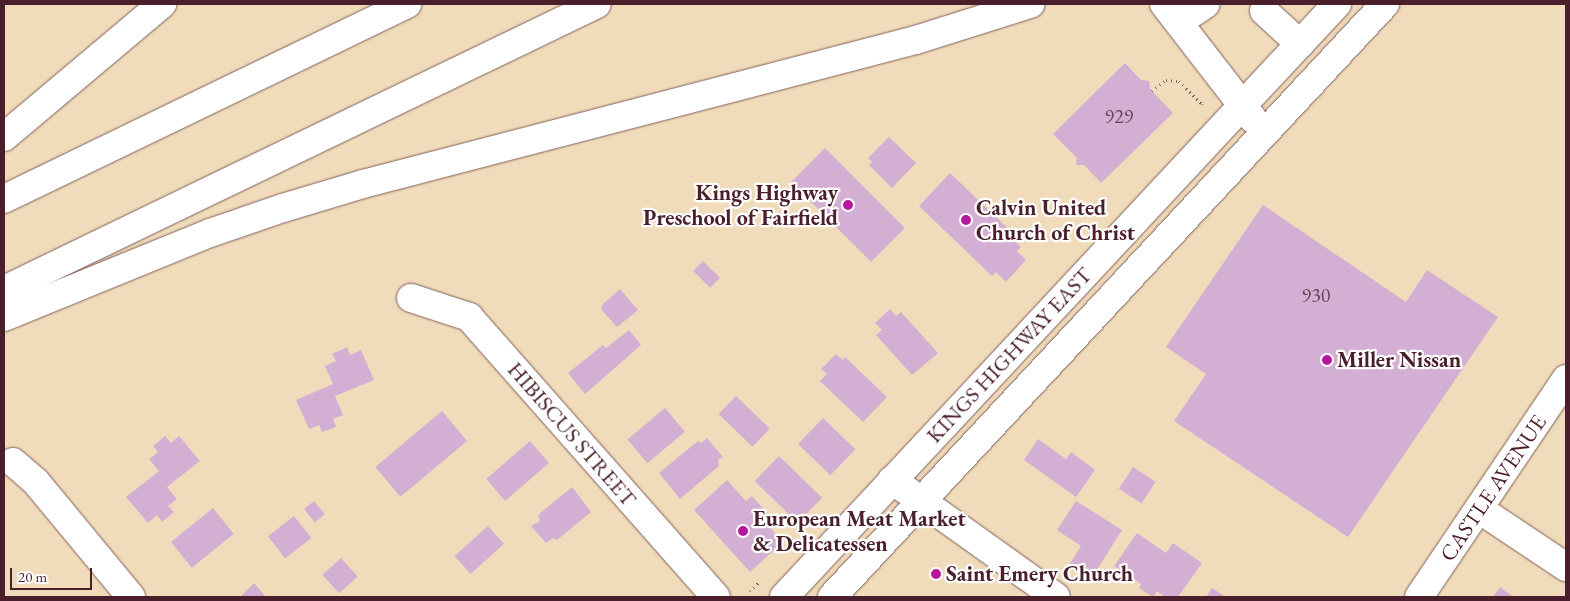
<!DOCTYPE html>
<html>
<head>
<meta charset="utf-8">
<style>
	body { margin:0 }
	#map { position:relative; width:1570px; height:601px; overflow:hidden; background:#f0dcbb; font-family:"EB Garamond",serif }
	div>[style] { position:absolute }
	.building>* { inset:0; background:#d3b0d3; transform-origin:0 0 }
	.path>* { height:3px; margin-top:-1.5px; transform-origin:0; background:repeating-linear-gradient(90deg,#84615d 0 1px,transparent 0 5px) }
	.roads { filter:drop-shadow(0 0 1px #84615d) drop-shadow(0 0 1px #84615d) }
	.minor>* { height:28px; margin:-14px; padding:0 14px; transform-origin:14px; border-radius:14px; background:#fff }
	.major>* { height:28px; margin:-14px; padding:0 14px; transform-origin:14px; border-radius:14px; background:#fff }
	.highway>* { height:28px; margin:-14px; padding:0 14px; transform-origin:14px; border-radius:14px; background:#fff }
	.dots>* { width:14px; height:14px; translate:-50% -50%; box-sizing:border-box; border:2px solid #fff; border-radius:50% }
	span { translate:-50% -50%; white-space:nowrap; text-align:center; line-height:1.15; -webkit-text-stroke:4.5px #fff; paint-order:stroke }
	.number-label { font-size:20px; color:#6c4355 }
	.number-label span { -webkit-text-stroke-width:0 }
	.poi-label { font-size:22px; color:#4a1f2b; font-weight:700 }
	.right { translate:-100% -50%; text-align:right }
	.left { translate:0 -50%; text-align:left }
	.street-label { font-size:22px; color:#4a1f2b }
	.frame { position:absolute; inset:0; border:5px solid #4a1f2b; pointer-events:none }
	.scale { position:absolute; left:10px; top:568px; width:82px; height:22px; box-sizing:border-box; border:2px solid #4a1f2b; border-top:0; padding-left:6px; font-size:15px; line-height:18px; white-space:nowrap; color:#4a1f2b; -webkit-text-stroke:4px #fff; paint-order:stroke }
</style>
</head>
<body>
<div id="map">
	<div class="building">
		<i style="clip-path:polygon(1125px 63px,1141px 80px,1149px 81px,1150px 89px,1173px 113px,1101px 183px,1084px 165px,1076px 165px,1077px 158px,1053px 134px)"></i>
		<i style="clip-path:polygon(889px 137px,916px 163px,892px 188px,869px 165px,872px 162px,868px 158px)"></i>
		<i style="left:825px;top:148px;width:113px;height:48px;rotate:45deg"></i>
		<i style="clip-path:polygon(950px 173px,1014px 234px,1011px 237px,1021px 247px,1017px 251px,1026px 260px,1006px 282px,996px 272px,992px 276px,919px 206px)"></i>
		<i style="clip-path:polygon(1263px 205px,1406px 302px,1427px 270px,1498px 317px,1348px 537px,1174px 421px,1206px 374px,1166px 347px)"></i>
		<i style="left:703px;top:261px;width:24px;height:14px;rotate:45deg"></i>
		<i style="clip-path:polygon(620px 289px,638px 310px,617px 327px,601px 309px,602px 305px)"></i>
		<i style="clip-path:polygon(890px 309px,896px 316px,901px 312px,938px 353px,912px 375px,876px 335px,882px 330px,875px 323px)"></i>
		<i style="clip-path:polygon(629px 330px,641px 345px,585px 394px,568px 373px,603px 345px,606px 348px)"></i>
		<i style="clip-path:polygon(347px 347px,350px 355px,361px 350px,374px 380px,335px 396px,343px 415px,333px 419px,336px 427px,322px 432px,319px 425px,309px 429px,296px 400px,333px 384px,325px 366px,336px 361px,332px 354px)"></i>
		<i style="clip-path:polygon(836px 354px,843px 360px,845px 357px,887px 397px,863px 422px,820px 381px,827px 374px,821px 369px)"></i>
		<i style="left:736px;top:396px;width:47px;height:25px;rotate:44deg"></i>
		<i style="left:665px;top:408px;width:31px;height:49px;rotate:50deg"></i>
		<i style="left:442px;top:411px;width:39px;height:87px;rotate:50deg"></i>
		<i style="left:823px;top:418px;width:45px;height:36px;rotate:44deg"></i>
		<i style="clip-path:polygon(165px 436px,171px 443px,179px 436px,200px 461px,167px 487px,177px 499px,168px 506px,174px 512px,162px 522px,157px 515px,148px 523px,126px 497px,159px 471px,149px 459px,158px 452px,153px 446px)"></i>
		<i style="clip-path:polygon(707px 438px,723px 457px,718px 460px,719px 466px,680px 499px,659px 473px,698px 441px,701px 443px)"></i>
		<i style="clip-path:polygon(1038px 439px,1066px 459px,1071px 452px,1095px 470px,1076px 497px,1024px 460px)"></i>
		<i style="left:530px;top:441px;width:29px;height:58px;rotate:49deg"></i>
		<i style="left:779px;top:456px;width:60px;height:35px;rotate:44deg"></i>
		<i style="left:1133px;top:467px;width:27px;height:26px;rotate:33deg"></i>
		<i style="clip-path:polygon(727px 480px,746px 501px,752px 496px,769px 515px,763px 520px,783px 542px,750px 572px,694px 510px)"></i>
		<i style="clip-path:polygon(572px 487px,591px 512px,557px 540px,553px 538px,546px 543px,531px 526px,540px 521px,538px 515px)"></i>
		<i style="left:314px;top:501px;width:17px;height:13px;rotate:50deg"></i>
		<i style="clip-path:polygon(1076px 501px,1122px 530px,1091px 579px,1069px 565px,1081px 546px,1057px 530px)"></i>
		<i style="left:213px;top:508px;width:33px;height:54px;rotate:51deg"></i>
		<i style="left:294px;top:516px;width:28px;height:33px;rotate:52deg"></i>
		<i style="left:488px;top:526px;width:24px;height:45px;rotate:48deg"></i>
		<i style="clip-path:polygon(1137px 533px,1166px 553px,1173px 543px,1202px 563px,1178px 597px,1165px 597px,1157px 591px,1153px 597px,1139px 588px,1141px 584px,1114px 566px)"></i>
		<i style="left:341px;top:558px;width:25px;height:25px;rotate:48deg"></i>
		<i style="clip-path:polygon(254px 583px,266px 597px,240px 597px)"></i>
		<i style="clip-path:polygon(1500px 587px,1514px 597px,1493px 597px)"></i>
		<i style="clip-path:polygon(1212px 588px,1226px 597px,1206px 597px)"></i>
	</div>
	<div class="path">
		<i style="left:1152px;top:91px;width:18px;rotate:-38deg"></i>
		<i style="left:1166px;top:80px;width:13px;rotate:4deg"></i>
		<i style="left:1179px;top:81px;width:33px;rotate:45deg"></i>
		<i style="left:1202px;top:104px;width:3px;rotate:90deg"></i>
		<i style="left:750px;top:591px;width:14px;rotate:-45deg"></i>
	</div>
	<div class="roads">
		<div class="minor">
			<i style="left:1264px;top:11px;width:49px;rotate:42.5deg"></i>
			<i style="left:1179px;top:22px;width:32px;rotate:-34deg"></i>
			<i style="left:411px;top:298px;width:61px;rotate:18.1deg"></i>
			<i style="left:469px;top:317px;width:373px;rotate:48.6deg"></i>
			<i style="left:13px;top:462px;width:30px;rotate:41deg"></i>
			<i style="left:36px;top:482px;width:149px;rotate:50.4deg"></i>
			<i style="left:892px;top:480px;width:201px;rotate:35.5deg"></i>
			<i style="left:1479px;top:509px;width:105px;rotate:33.7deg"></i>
			<i style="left:1419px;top:597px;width:263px;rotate:-56deg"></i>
		</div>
		<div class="major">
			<i style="left:1164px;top:4px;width:145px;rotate:52.3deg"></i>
			<i style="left:784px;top:597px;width:811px;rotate:-47deg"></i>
			<i style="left:832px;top:597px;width:811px;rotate:-47deg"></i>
		</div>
		<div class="highway">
			<i style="left:4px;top:137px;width:207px;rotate:-40.1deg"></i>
			<i style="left:4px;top:199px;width:448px;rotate:-25.8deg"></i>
			<i style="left:4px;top:290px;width:658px;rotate:-25.75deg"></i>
			<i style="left:4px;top:317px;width:222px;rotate:-22.2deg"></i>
			<i style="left:210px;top:233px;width:77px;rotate:-18.9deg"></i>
			<i style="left:283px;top:208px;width:84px;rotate:-16.7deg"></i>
			<i style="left:363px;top:184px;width:571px;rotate:-14.6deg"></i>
			<i style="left:916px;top:40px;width:120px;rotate:-17.5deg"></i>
		</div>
	</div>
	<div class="dots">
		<i style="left:848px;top:205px;background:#b5179e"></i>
		<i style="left:966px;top:220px;background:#b5179e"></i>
		<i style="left:1327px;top:360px;background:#b5179e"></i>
		<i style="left:743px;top:531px;background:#b5179e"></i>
		<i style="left:936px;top:574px;background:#b5179e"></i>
	</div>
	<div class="number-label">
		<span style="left:1119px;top:116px">929</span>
		<span style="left:1316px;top:295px">930</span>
	</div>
	<div class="poi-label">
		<span class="right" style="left:838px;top:205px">Kings Highway<br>Preschool of Fairfield</span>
		<span class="left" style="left:976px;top:220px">Calvin United<br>Church of Christ</span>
		<span class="left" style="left:1337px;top:360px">Miller Nissan</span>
		<span class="left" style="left:753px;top:531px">European Meat Market<br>&amp; Delicatessen</span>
		<span class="left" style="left:946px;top:574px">Saint Emery Church</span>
	</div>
	<div class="street-label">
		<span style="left:1009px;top:355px;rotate:-47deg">KINGS HIGHWAY EAST</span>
		<span style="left:572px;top:434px;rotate:49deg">HIBISCUS STREET</span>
		<span style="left:1493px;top:488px;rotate:-56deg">CASTLE AVENUE</span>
	</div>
	<div class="frame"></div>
	<div class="scale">20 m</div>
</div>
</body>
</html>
